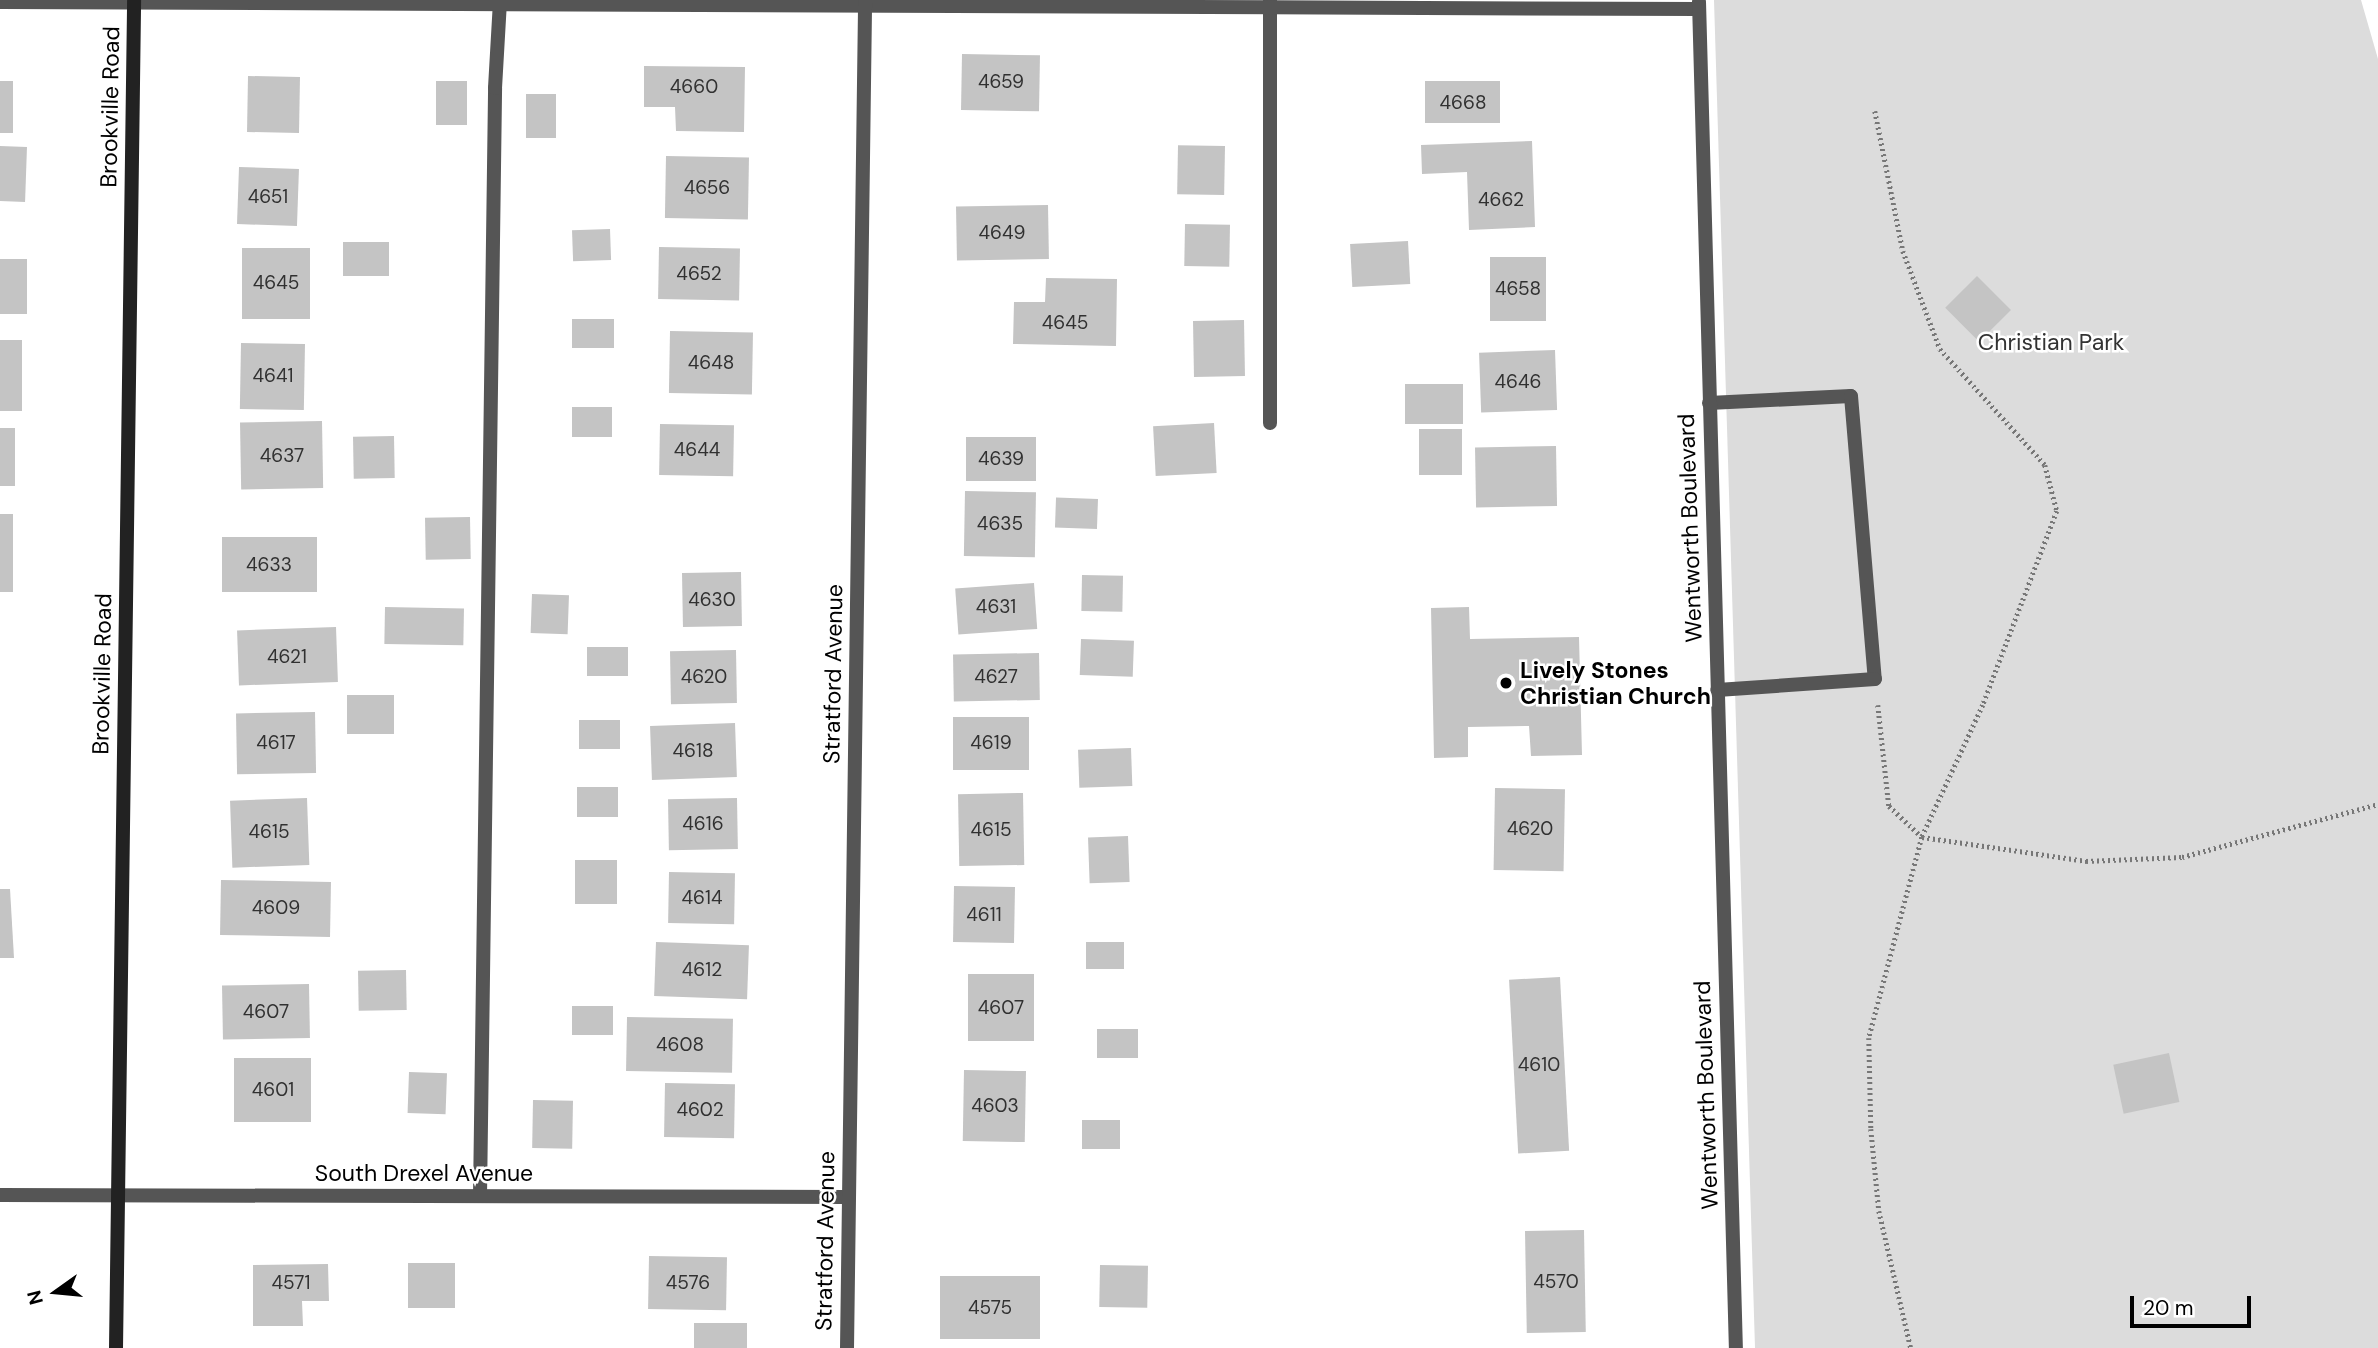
<!DOCTYPE html>
<html>
<head>
<meta charset="utf-8">
<style>
	body { margin:0 }
	#map { position:relative; width:2378px; height:1348px; overflow:hidden; background:#fff; font-family:"DM Sans",sans-serif }
	div>[style] { position:absolute }
	.green>* { inset:0; background:#dcdcdc }
	.building>* { inset:0; background:#c4c4c4; transform-origin:0 0 }
	.path>* { height:4.5px; margin-top:-2.25px; transform-origin:0; background:repeating-linear-gradient(90deg,#777 0 2px,transparent 0 5.5px) }
	.lane>* { height:14px; margin:-7px; padding:0 7px; transform-origin:7px; border-radius:7px; background:#555 }
	.street>* { height:14px; margin:-7px; padding:0 7px; transform-origin:7px; border-radius:7px; background:#555 }
	.secondary>* { height:14px; margin:-7px; padding:0 7px; transform-origin:7px; border-radius:7px; background:#222 }
	.dots>* { width:19px; height:19px; translate:-50% -50%; box-sizing:border-box; border:4px solid #fff; border-radius:50% }
	span { translate:-50% -50%; white-space:nowrap; text-align:center; line-height:1.15; -webkit-text-stroke:5px #fff; paint-order:stroke }
	.number-label { font-size:19px; color:#313131 }
	.number-label span { -webkit-text-stroke-width:0 }
	.street-label { font-size:23px; color:#000 }
	.park-label { font-size:23px; color:#333 }
	.poi-label { font-size:23px; color:#000; font-weight:700 }
	.left { translate:0 -50%; text-align:left }
	.north { position:absolute; left:21px; top:1257px; width:70px; height:70px; -webkit-text-stroke:5px #fff; paint-order:stroke; rotate:255deg; font-size:19px; font-weight:700; line-height:28px; text-align:center; color:#000 }
	.north::after { content:''; display:block; margin:auto; width:24px; height:32px; background:#000; clip-path:polygon(50% 0,100% 100%,50% 72%,0 100%) }
	.scale { position:absolute; left:2130px; top:1296px; width:121px; height:32px; box-sizing:border-box; border:4px solid #000; border-top:0; padding-left:9px; font-size:21px; line-height:24px; white-space:nowrap; color:#000; -webkit-text-stroke:5px #fff; paint-order:stroke }
</style>
</head>
<body>
<div id="map">
	<div class="green">
		<i style="clip-path:polygon(1714px 0,2361px 0,2378px 59px,2378px 1348px,1755px 1348px)"></i>
	</div>
	<div class="building">
		<i style="left:962px;top:54px;width:78px;height:56px;rotate:1deg"></i>
		<i style="clip-path:polygon(644px 66px,745px 67px,744px 132px,676px 131px,675px 107px,644px 107px)"></i>
		<i style="left:248px;top:76px;width:52px;height:56px;rotate:1deg"></i>
		<i style="left:0;top:81px;width:13px;height:52px"></i>
		<i style="left:436px;top:81px;width:31px;height:44px"></i>
		<i style="left:1500px;top:81px;width:42px;height:75px;rotate:90deg"></i>
		<i style="left:526px;top:94px;width:30px;height:44px"></i>
		<i style="clip-path:polygon(1532px 141px,1535px 227px,1469px 230px,1467px 172px,1422px 174px,1421px 145px)"></i>
		<i style="left:0;top:146px;width:27px;height:55px;rotate:2deg"></i>
		<i style="left:1225px;top:146px;width:49px;height:47px;rotate:91deg"></i>
		<i style="left:666px;top:156px;width:83px;height:62px;rotate:1deg"></i>
		<i style="left:239px;top:167px;width:60px;height:57px;rotate:2deg"></i>
		<i style="left:1048px;top:205px;width:54px;height:92px;rotate:89deg"></i>
		<i style="left:1185px;top:224px;width:45px;height:42px;rotate:1deg"></i>
		<i style="left:610px;top:229px;width:31px;height:38px;rotate:88deg"></i>
		<i style="left:1408px;top:241px;width:43px;height:58px;rotate:87deg"></i>
		<i style="left:389px;top:242px;width:34px;height:46px;rotate:90deg"></i>
		<i style="left:659px;top:247px;width:81px;height:52px;rotate:1deg"></i>
		<i style="left:242px;top:248px;width:68px;height:71px"></i>
		<i style="left:1546px;top:257px;width:64px;height:56px;rotate:90deg"></i>
		<i style="left:0;top:259px;width:27px;height:55px"></i>
		<i style="left:1977px;top:276px;width:48px;height:45px;rotate:45deg"></i>
		<i style="clip-path:polygon(1046px 278px,1117px 279px,1116px 346px,1013px 344px,1014px 302px,1045px 302px)"></i>
		<i style="left:572px;top:319px;width:42px;height:29px"></i>
		<i style="left:1244px;top:320px;width:56px;height:51px;rotate:89deg"></i>
		<i style="left:670px;top:331px;width:83px;height:62px;rotate:1deg"></i>
		<i style="left:0;top:340px;width:22px;height:71px"></i>
		<i style="left:241px;top:343px;width:64px;height:66px;rotate:1deg"></i>
		<i style="left:1555px;top:350px;width:60px;height:76px;rotate:88deg"></i>
		<i style="left:1405px;top:384px;width:58px;height:40px"></i>
		<i style="left:572px;top:407px;width:40px;height:30px"></i>
		<i style="left:322px;top:421px;width:67px;height:82px;rotate:89deg"></i>
		<i style="left:1214px;top:423px;width:50px;height:61px;rotate:87deg"></i>
		<i style="left:660px;top:424px;width:74px;height:51px;rotate:1deg"></i>
		<i style="left:0;top:428px;width:15px;height:58px"></i>
		<i style="left:1419px;top:429px;width:43px;height:46px"></i>
		<i style="left:394px;top:436px;width:42px;height:41px;rotate:89deg"></i>
		<i style="left:1036px;top:437px;width:44px;height:70px;rotate:90deg"></i>
		<i style="left:1556px;top:446px;width:60px;height:81px;rotate:89deg"></i>
		<i style="left:965px;top:491px;width:71px;height:65px;rotate:1deg"></i>
		<i style="left:1098px;top:499px;width:30px;height:42px;rotate:92deg"></i>
		<i style="left:0;top:514px;width:13px;height:78px"></i>
		<i style="left:470px;top:517px;width:42px;height:45px;rotate:89deg"></i>
		<i style="left:317px;top:537px;width:55px;height:95px;rotate:90deg"></i>
		<i style="left:741px;top:572px;width:54px;height:59px;rotate:89deg"></i>
		<i style="left:1082px;top:575px;width:41px;height:36px;rotate:1deg"></i>
		<i style="left:1034px;top:583px;width:46px;height:79px;rotate:86deg"></i>
		<i style="left:532px;top:594px;width:37px;height:39px;rotate:2deg"></i>
		<i style="left:385px;top:607px;width:79px;height:37px;rotate:1deg"></i>
		<i style="clip-path:polygon(1469px 607px,1470px 639px,1579px 637px,1582px 755px,1531px 756px,1529px 726px,1468px 727px,1468px 757px,1434px 758px,1431px 608px)"></i>
		<i style="left:336px;top:627px;width:55px;height:99px;rotate:88deg"></i>
		<i style="left:1081px;top:639px;width:53px;height:36px;rotate:2deg"></i>
		<i style="left:587px;top:647px;width:41px;height:29px"></i>
		<i style="left:736px;top:650px;width:53px;height:66px;rotate:89deg"></i>
		<i style="left:1039px;top:653px;width:47px;height:86px;rotate:89deg"></i>
		<i style="left:394px;top:695px;width:39px;height:47px;rotate:90deg"></i>
		<i style="left:315px;top:712px;width:61px;height:79px;rotate:89deg"></i>
		<i style="left:953px;top:717px;width:76px;height:53px"></i>
		<i style="left:579px;top:720px;width:41px;height:29px"></i>
		<i style="left:735px;top:723px;width:54px;height:85px;rotate:88deg"></i>
		<i style="left:1131px;top:748px;width:38px;height:53px;rotate:88deg"></i>
		<i style="left:618px;top:787px;width:30px;height:41px;rotate:90deg"></i>
		<i style="left:1495px;top:788px;width:70px;height:82px;rotate:1deg"></i>
		<i style="left:1023px;top:793px;width:72px;height:65px;rotate:89deg"></i>
		<i style="left:307px;top:798px;width:67px;height:77px;rotate:88deg"></i>
		<i style="left:737px;top:798px;width:51px;height:69px;rotate:89deg"></i>
		<i style="left:1128px;top:836px;width:46px;height:40px;rotate:88deg"></i>
		<i style="left:575px;top:860px;width:42px;height:44px"></i>
		<i style="left:669px;top:872px;width:66px;height:51px;rotate:1deg"></i>
		<i style="left:221px;top:880px;width:110px;height:55px;rotate:1deg"></i>
		<i style="left:954px;top:886px;width:61px;height:56px;rotate:1deg"></i>
		<i style="clip-path:polygon(0 889px,10px 889px,14px 958px,0 958px)"></i>
		<i style="left:656px;top:942px;width:93px;height:54px;rotate:2deg"></i>
		<i style="left:1086px;top:942px;width:38px;height:27px"></i>
		<i style="left:406px;top:970px;width:40px;height:48px;rotate:89deg"></i>
		<i style="left:1034px;top:974px;width:67px;height:66px;rotate:90deg"></i>
		<i style="left:1560px;top:977px;width:174px;height:51px;rotate:87deg"></i>
		<i style="left:309px;top:984px;width:54px;height:87px;rotate:89deg"></i>
		<i style="left:572px;top:1006px;width:41px;height:29px"></i>
		<i style="left:627px;top:1017px;width:106px;height:54px;rotate:1deg"></i>
		<i style="left:1097px;top:1029px;width:41px;height:29px"></i>
		<i style="left:2169px;top:1053px;width:50px;height:57px;rotate:78deg"></i>
		<i style="left:234px;top:1058px;width:77px;height:64px"></i>
		<i style="left:964px;top:1070px;width:62px;height:71px;rotate:1deg"></i>
		<i style="left:409px;top:1072px;width:38px;height:41px;rotate:2deg"></i>
		<i style="left:665px;top:1083px;width:70px;height:54px;rotate:1deg"></i>
		<i style="left:533px;top:1100px;width:40px;height:48px;rotate:1deg"></i>
		<i style="left:1082px;top:1120px;width:38px;height:29px"></i>
		<i style="left:1584px;top:1230px;width:102px;height:59px;rotate:89deg"></i>
		<i style="left:649px;top:1256px;width:78px;height:53px;rotate:1deg"></i>
		<i style="left:408px;top:1263px;width:47px;height:45px"></i>
		<i style="clip-path:polygon(328px 1264px,329px 1301px,302px 1301px,303px 1326px,253px 1326px,253px 1265px)"></i>
		<i style="left:1100px;top:1265px;width:48px;height:42px;rotate:1deg"></i>
		<i style="left:1040px;top:1276px;width:63px;height:100px;rotate:90deg"></i>
		<i style="left:694px;top:1323px;width:53px;height:25px"></i>
	</div>
	<div class="path">
		<i style="left:1875px;top:111px;width:143px;rotate:78.7deg"></i>
		<i style="left:1903px;top:251px;width:105px;rotate:69.3deg"></i>
		<i style="left:1940px;top:349px;width:156px;rotate:47.8deg"></i>
		<i style="left:2045px;top:465px;width:48px;rotate:75.4deg"></i>
		<i style="left:2057px;top:511px;width:208px;rotate:110.9deg"></i>
		<i style="left:1983px;top:705px;width:145px;rotate:114.8deg"></i>
		<i style="left:1922px;top:837px;width:208px;rotate:104.8deg"></i>
		<i style="left:1869px;top:1038px;width:91px;rotate:88.7deg"></i>
		<i style="left:1871px;top:1129px;width:82px;rotate:84.4deg"></i>
		<i style="left:1879px;top:1211px;width:141px;rotate:76.9deg"></i>
		<i style="left:1878px;top:705px;width:102px;rotate:83.8deg"></i>
		<i style="left:1889px;top:806px;width:45px;rotate:43.2deg"></i>
		<i style="left:1922px;top:837px;width:166px;rotate:8.3deg"></i>
		<i style="left:2086px;top:861px;width:96px;rotate:-2.4deg"></i>
		<i style="left:2182px;top:857px;width:203px;rotate:-15.1deg"></i>
	</div>
	<div class="lane">
		<i style="left:1270px;top:0;width:423px;rotate:90deg"></i>
		<i style="left:1709px;top:403px;width:142px;rotate:-2.8deg"></i>
		<i style="left:1851px;top:396px;width:284px;rotate:85.2deg"></i>
		<i style="left:1875px;top:679px;width:158px;rotate:176deg"></i>
		<i style="left:480px;top:1196px;width:1108px;rotate:-89.22deg"></i>
		<i style="left:495px;top:88px;width:88px;rotate:-86.7deg"></i>
	</div>
	<div class="street">
		<i style="left:0;top:2px;width:1699px;rotate:0.24deg"></i>
		<i style="left:1699px;top:2px;width:1347px;rotate:88.43deg"></i>
		<i style="left:0;top:1195px;width:848px;rotate:0.14deg"></i>
		<i style="left:847px;top:1348px;width:1348px;rotate:-89.23deg"></i>
	</div>
	<div class="secondary">
		<i style="left:116px;top:1348px;width:1348px;rotate:-89.23deg"></i>
	</div>
	<div class="dots">
		<i style="left:1506px;top:683px;background:#000"></i>
	</div>
	<div class="number-label">
		<span style="left:1001px;top:82px">4659</span>
		<span style="left:694px;top:87px">4660</span>
		<span style="left:1463px;top:103px">4668</span>
		<span style="left:707px;top:188px">4656</span>
		<span style="left:268px;top:197px">4651</span>
		<span style="left:1501px;top:200px">4662</span>
		<span style="left:1002px;top:233px">4649</span>
		<span style="left:699px;top:274px">4652</span>
		<span style="left:276px;top:283px">4645</span>
		<span style="left:1518px;top:289px">4658</span>
		<span style="left:1065px;top:323px">4645</span>
		<span style="left:711px;top:363px">4648</span>
		<span style="left:273px;top:376px">4641</span>
		<span style="left:1518px;top:382px">4646</span>
		<span style="left:697px;top:450px">4644</span>
		<span style="left:282px;top:456px">4637</span>
		<span style="left:1001px;top:459px">4639</span>
		<span style="left:1000px;top:524px">4635</span>
		<span style="left:269px;top:565px">4633</span>
		<span style="left:712px;top:600px">4630</span>
		<span style="left:996px;top:607px">4631</span>
		<span style="left:287px;top:657px">4621</span>
		<span style="left:704px;top:677px">4620</span>
		<span style="left:996px;top:677px">4627</span>
		<span style="left:276px;top:743px">4617</span>
		<span style="left:991px;top:743px">4619</span>
		<span style="left:693px;top:751px">4618</span>
		<span style="left:703px;top:824px">4616</span>
		<span style="left:1530px;top:829px">4620</span>
		<span style="left:991px;top:830px">4615</span>
		<span style="left:269px;top:832px">4615</span>
		<span style="left:702px;top:898px">4614</span>
		<span style="left:276px;top:908px">4609</span>
		<span style="left:984px;top:915px">4611</span>
		<span style="left:702px;top:970px">4612</span>
		<span style="left:1001px;top:1008px">4607</span>
		<span style="left:266px;top:1012px">4607</span>
		<span style="left:680px;top:1045px">4608</span>
		<span style="left:1539px;top:1065px">4610</span>
		<span style="left:273px;top:1090px">4601</span>
		<span style="left:995px;top:1106px">4603</span>
		<span style="left:700px;top:1110px">4602</span>
		<span style="left:1556px;top:1282px">4570</span>
		<span style="left:291px;top:1283px">4571</span>
		<span style="left:688px;top:1283px">4576</span>
		<span style="left:990px;top:1308px">4575</span>
	</div>
	<div class="street-label">
		<span style="left:110px;top:107px;rotate:-89deg">Brookville Road</span>
		<span style="left:1690px;top:528px;rotate:-92deg">Wentworth Boulevard</span>
		<span style="left:102px;top:674px;rotate:-89deg">Brookville Road</span>
		<span style="left:833px;top:674px;rotate:-89deg">Stratford Avenue</span>
		<span style="left:1706px;top:1095px;rotate:-92deg">Wentworth Boulevard</span>
		<span style="left:424px;top:1173px">South Drexel Avenue</span>
		<span style="left:825px;top:1241px;rotate:-89deg">Stratford Avenue</span>
	</div>
	<div class="park-label">
		<span style="left:2051px;top:342px">Christian Park</span>
	</div>
	<div class="poi-label">
		<span class="left" style="left:1520px;top:683px">Lively Stones<br>Christian Church</span>
	</div>
	<div class="north">N</div>
	<div class="scale">20 m</div>
</div>
</body>
</html>
